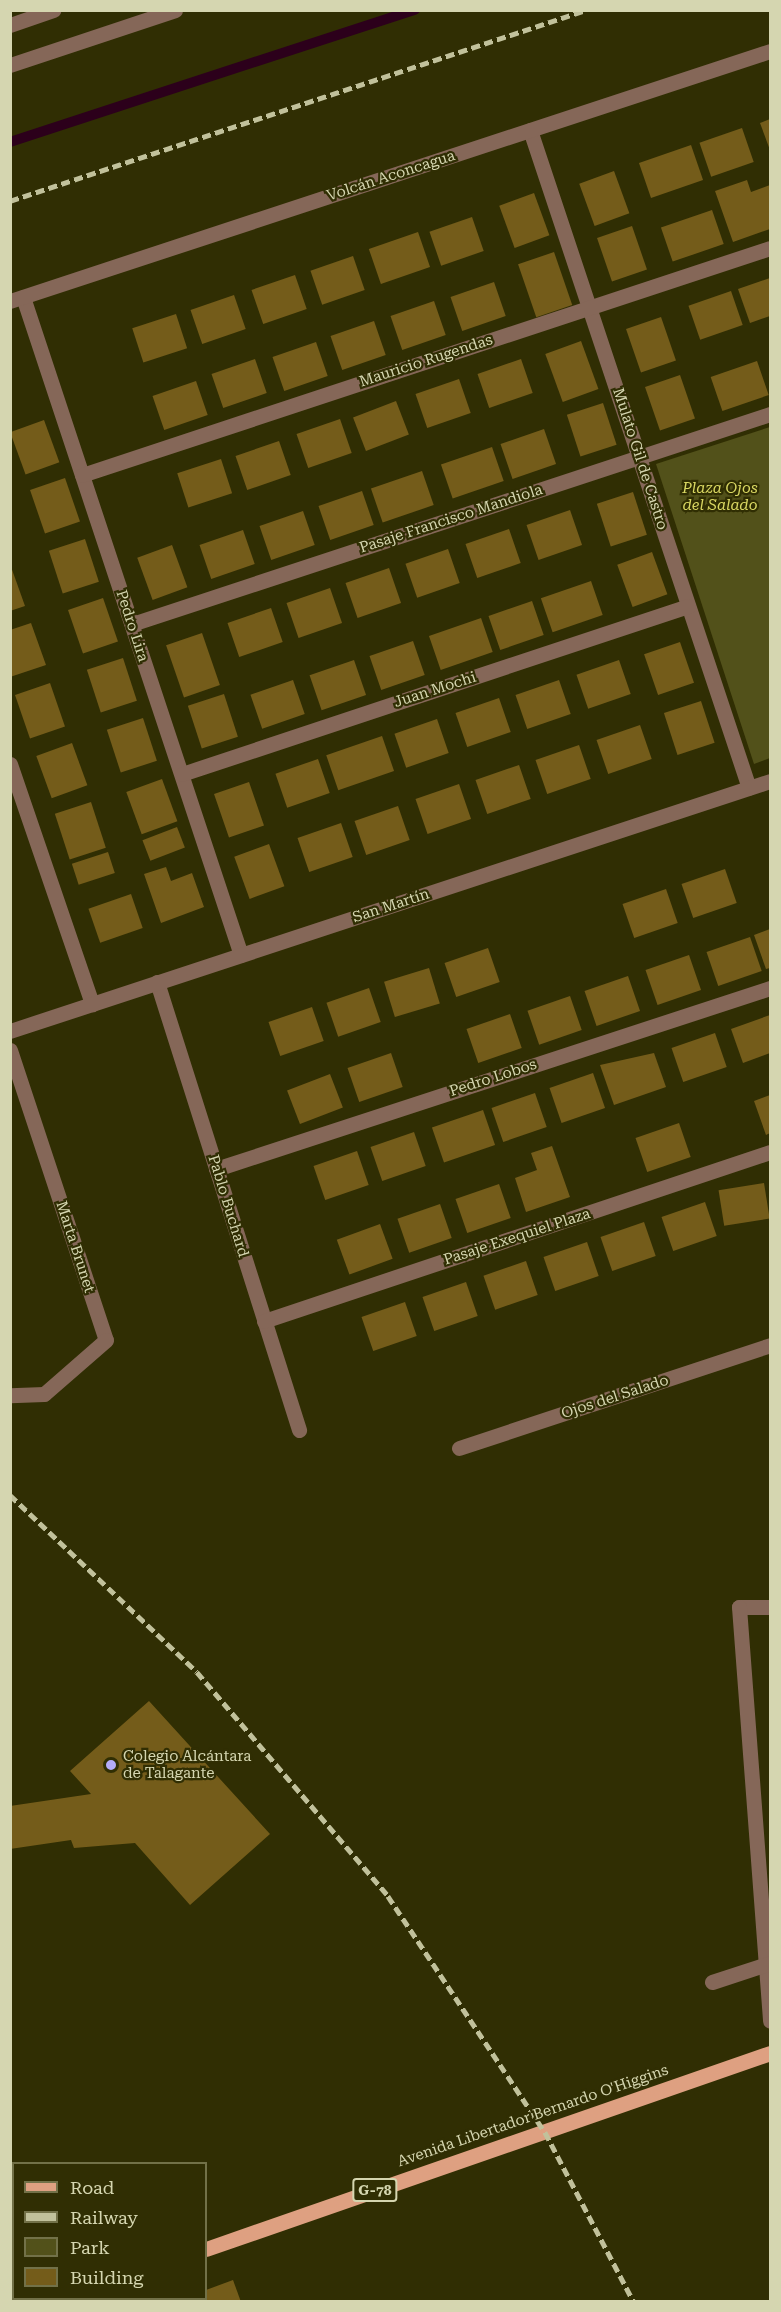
<!DOCTYPE html>
<html>
<head>
<meta charset="utf-8">
<style>
	body { margin:0 }
	#map { position:relative; width:781px; height:2312px; overflow:hidden; background:#302e03; font-family:"Roboto Serif",serif }
	div>[style] { position:absolute }
	.green>* { inset:0; background:#52511a }
	.stream>* { height:10px; margin:-5px; padding:0 5px; transform-origin:5px; border-radius:5px; background:#2c001b }
	.building>* { inset:0; background:#745c1a; transform-origin:0 0 }
	.minor>* { height:15px; margin:-7.5px; padding:0 7.5px; transform-origin:7.5px; border-radius:7.5px; background:#856758 }
	.major>* { height:15px; margin:-7.5px; padding:0 7.5px; transform-origin:7.5px; border-radius:7.5px; background:#dea081 }
	.rail>* { height:4.5px; margin-top:-2.25px; transform-origin:0; background:repeating-linear-gradient(90deg,#c1c19b 0 9px,transparent 0 13.5px) }
	.dots>* { width:16px; height:16px; translate:-50% -50%; box-sizing:border-box; border:3px solid #302e03; border-radius:50% }
	span { translate:-50% -50%; white-space:nowrap; text-align:center; line-height:1.15; -webkit-text-stroke:4.5px #302e03; paint-order:stroke }
	.shield-label span { padding:2px 4px; background:#302e03; border:2px solid; border-radius:4px; -webkit-text-stroke-width:0 }
	.shield-label { font-size:14px; color:#d5d6b0; font-weight:700 }
	.street-label { font-size:15px; color:#d5d6b0 }
	.park-label { font-size:15px; color:#d9d762; font-style:italic }
	.poi-label { font-size:15px; color:#d5d6b0 }
	.left { translate:0 -50%; text-align:left }
	.frame { position:absolute; inset:0; border:12px solid #d5d6b0; pointer-events:none }
	.legend { position:absolute; left:12px; top:2162px; width:195px; height:138px; box-sizing:border-box; background:#302e03; border:2px solid #727148; margin:0; padding:8px 10px; list-style:none; font-size:18px; color:#d5d6b0 }
	.legend li { display:flex; align-items:center; gap:12px; height:30px }
	.legend b { width:30px; border:2px solid #727148 }
</style>
</head>
<body>
<div id="map">
	<div class="green">
		<i style="clip-path:polygon(770px 427px,770px 758px,754px 764px,656px 464px)"></i>
	</div>
	<div class="stream">
		<i style="left:10px;top:142px;width:426px;rotate:-18.1deg"></i>
	</div>
	<div class="building">
		<i style="clip-path:polygon(770px 119px,770px 150px,760px 123px)"></i>
		<i style="left:742px;top:128px;width:36px;height:45px;rotate:71deg"></i>
		<i style="left:691px;top:145px;width:37px;height:55px;rotate:71deg"></i>
		<i style="left:614px;top:171px;width:45px;height:37px;rotate:70deg"></i>
		<i style="clip-path:polygon(747px 180px,751px 192px,770px 185px,770px 229px,733px 242px,715px 191px)"></i>
		<i style="left:534px;top:193px;width:45px;height:37px;rotate:70deg"></i>
		<i style="left:712px;top:210px;width:36px;height:54px;rotate:71deg"></i>
		<i style="left:472px;top:217px;width:36px;height:45px;rotate:71deg"></i>
		<i style="left:632px;top:226px;width:46px;height:37px;rotate:71deg"></i>
		<i style="left:418px;top:232px;width:37px;height:52px;rotate:71deg"></i>
		<i style="left:554px;top:252px;width:56px;height:38px;rotate:71deg"></i>
		<i style="left:353px;top:256px;width:36px;height:45px;rotate:71deg"></i>
		<i style="left:295px;top:275px;width:36px;height:46px;rotate:71deg"></i>
		<i style="clip-path:polygon(770px 278px,770px 316px,750px 323px,738px 289px)"></i>
		<i style="left:494px;top:282px;width:36px;height:46px;rotate:71deg"></i>
		<i style="left:731px;top:291px;width:36px;height:45px;rotate:71deg"></i>
		<i style="left:234px;top:295px;width:36px;height:46px;rotate:71deg"></i>
		<i style="left:434px;top:301px;width:36px;height:46px;rotate:71deg"></i>
		<i style="left:176px;top:314px;width:36px;height:46px;rotate:72deg"></i>
		<i style="left:661px;top:317px;width:46px;height:37px;rotate:71deg"></i>
		<i style="left:374px;top:321px;width:36px;height:46px;rotate:71deg"></i>
		<i style="left:581px;top:341px;width:51px;height:38px;rotate:70deg"></i>
		<i style="left:316px;top:342px;width:36px;height:46px;rotate:71deg"></i>
		<i style="left:255px;top:359px;width:36px;height:46px;rotate:71deg"></i>
		<i style="left:521px;top:359px;width:36px;height:46px;rotate:71deg"></i>
		<i style="left:757px;top:361px;width:36px;height:49px;rotate:71deg"></i>
		<i style="left:680px;top:375px;width:46px;height:37px;rotate:71deg"></i>
		<i style="left:459px;top:379px;width:36px;height:46px;rotate:71deg"></i>
		<i style="left:196px;top:381px;width:36px;height:46px;rotate:71deg"></i>
		<i style="left:396px;top:401px;width:36px;height:46px;rotate:69deg"></i>
		<i style="left:603px;top:403px;width:44px;height:38px;rotate:72deg"></i>
		<i style="left:340px;top:419px;width:36px;height:46px;rotate:71deg"></i>
		<i style="left:44px;top:420px;width:45px;height:36px;rotate:70deg"></i>
		<i style="left:544px;top:429px;width:37px;height:46px;rotate:71deg"></i>
		<i style="left:279px;top:441px;width:36px;height:46px;rotate:71deg"></i>
		<i style="left:492px;top:447px;width:36px;height:54px;rotate:71deg"></i>
		<i style="left:221px;top:459px;width:36px;height:46px;rotate:72deg"></i>
		<i style="left:422px;top:471px;width:36px;height:54px;rotate:71deg"></i>
		<i style="left:65px;top:478px;width:46px;height:37px;rotate:71deg"></i>
		<i style="left:362px;top:491px;width:36px;height:46px;rotate:71deg"></i>
		<i style="left:633px;top:492px;width:45px;height:38px;rotate:72deg"></i>
		<i style="left:570px;top:510px;width:37px;height:46px;rotate:71deg"></i>
		<i style="left:303px;top:511px;width:36px;height:46px;rotate:71deg"></i>
		<i style="left:509px;top:529px;width:36px;height:46px;rotate:71deg"></i>
		<i style="left:243px;top:530px;width:36px;height:46px;rotate:71deg"></i>
		<i style="left:85px;top:539px;width:45px;height:38px;rotate:72deg"></i>
		<i style="left:172px;top:545px;width:45px;height:37px;rotate:70deg"></i>
		<i style="left:448px;top:549px;width:36px;height:45px;rotate:71deg"></i>
		<i style="left:652px;top:552px;width:45px;height:37px;rotate:70deg"></i>
		<i style="clip-path:polygon(10px 564px,25px 606px,10px 611px)"></i>
		<i style="left:389px;top:568px;width:37px;height:46px;rotate:71deg"></i>
		<i style="left:591px;top:581px;width:36px;height:53px;rotate:71deg"></i>
		<i style="left:330px;top:588px;width:37px;height:46px;rotate:71deg"></i>
		<i style="left:103px;top:598px;width:46px;height:37px;rotate:71deg"></i>
		<i style="left:532px;top:601px;width:36px;height:46px;rotate:71deg"></i>
		<i style="left:271px;top:608px;width:36px;height:46px;rotate:71deg"></i>
		<i style="left:481px;top:618px;width:36px;height:55px;rotate:71deg"></i>
		<i style="clip-path:polygon(31px 623px,46px 665px,10px 677px,10px 630px)"></i>
		<i style="left:202px;top:633px;width:55px;height:38px;rotate:71deg"></i>
		<i style="left:413px;top:641px;width:36px;height:46px;rotate:71deg"></i>
		<i style="left:680px;top:642px;width:43px;height:38px;rotate:71deg"></i>
		<i style="left:123px;top:658px;width:45px;height:38px;rotate:72deg"></i>
		<i style="left:354px;top:660px;width:37px;height:47px;rotate:71deg"></i>
		<i style="left:619px;top:660px;width:36px;height:45px;rotate:71deg"></i>
		<i style="left:293px;top:680px;width:36px;height:45px;rotate:71deg"></i>
		<i style="left:559px;top:680px;width:36px;height:46px;rotate:71deg"></i>
		<i style="left:50px;top:683px;width:46px;height:37px;rotate:71deg"></i>
		<i style="left:224px;top:694px;width:45px;height:38px;rotate:72deg"></i>
		<i style="left:499px;top:698px;width:36px;height:46px;rotate:71deg"></i>
		<i style="left:701px;top:701px;width:44px;height:39px;rotate:72deg"></i>
		<i style="left:143px;top:718px;width:45px;height:38px;rotate:72deg"></i>
		<i style="left:437px;top:719px;width:36px;height:45px;rotate:71deg"></i>
		<i style="left:640px;top:725px;width:36px;height:46px;rotate:71deg"></i>
		<i style="left:382px;top:736px;width:37px;height:59px;rotate:71deg"></i>
		<i style="left:72px;top:743px;width:45px;height:38px;rotate:70deg"></i>
		<i style="left:579px;top:745px;width:36px;height:46px;rotate:71deg"></i>
		<i style="left:318px;top:759px;width:36px;height:45px;rotate:71deg"></i>
		<i style="left:519px;top:765px;width:36px;height:46px;rotate:71deg"></i>
		<i style="left:162px;top:779px;width:45px;height:38px;rotate:70deg"></i>
		<i style="left:249px;top:782px;width:46px;height:37px;rotate:71deg"></i>
		<i style="left:459px;top:784px;width:37px;height:46px;rotate:71deg"></i>
		<i style="left:91px;top:802px;width:48px;height:38px;rotate:72deg"></i>
		<i style="left:398px;top:806px;width:36px;height:46px;rotate:71deg"></i>
		<i style="left:341px;top:823px;width:36px;height:46px;rotate:71deg"></i>
		<i style="left:177px;top:827px;width:22px;height:37px;rotate:69deg"></i>
		<i style="left:269px;top:844px;width:45px;height:37px;rotate:70deg"></i>
		<i style="left:108px;top:852px;width:22px;height:38px;rotate:72deg"></i>
		<i style="clip-path:polygon(166px 867px,171px 881px,192px 873px,204px 907px,161px 923px,144px 874px)"></i>
		<i style="left:725px;top:869px;width:36px;height:46px;rotate:71deg"></i>
		<i style="left:666px;top:889px;width:36px;height:46px;rotate:71deg"></i>
		<i style="left:131px;top:894px;width:36px;height:45px;rotate:71deg"></i>
		<i style="clip-path:polygon(770px 929px,770px 968px,766px 969px,754px 935px)"></i>
		<i style="left:750px;top:937px;width:36px;height:46px;rotate:71deg"></i>
		<i style="left:488px;top:948px;width:36px;height:46px;rotate:71deg"></i>
		<i style="left:689px;top:955px;width:37px;height:46px;rotate:71deg"></i>
		<i style="left:429px;top:968px;width:37px;height:47px;rotate:73deg"></i>
		<i style="left:628px;top:976px;width:37px;height:46px;rotate:71deg"></i>
		<i style="left:369px;top:988px;width:36px;height:45px;rotate:71deg"></i>
		<i style="left:570px;top:996px;width:36px;height:45px;rotate:71deg"></i>
		<i style="left:312px;top:1007px;width:36px;height:46px;rotate:71deg"></i>
		<i style="left:510px;top:1014px;width:36px;height:46px;rotate:71deg"></i>
		<i style="clip-path:polygon(770px 1015px,770px 1053px,743px 1063px,731px 1029px)"></i>
		<i style="left:715px;top:1033px;width:36px;height:46px;rotate:71deg"></i>
		<i style="left:391px;top:1053px;width:36px;height:46px;rotate:71deg"></i>
		<i style="clip-path:polygon(654px 1053px,666px 1087px,614px 1105px,600px 1065px)"></i>
		<i style="left:593px;top:1073px;width:37px;height:46px;rotate:71deg"></i>
		<i style="left:330px;top:1074px;width:36px;height:46px;rotate:69deg"></i>
		<i style="left:535px;top:1093px;width:36px;height:46px;rotate:71deg"></i>
		<i style="clip-path:polygon(770px 1095px,770px 1133px,766px 1135px,754px 1101px)"></i>
		<i style="left:483px;top:1110px;width:37px;height:54px;rotate:71deg"></i>
		<i style="left:679px;top:1123px;width:36px;height:46px;rotate:71deg"></i>
		<i style="left:414px;top:1132px;width:36px;height:46px;rotate:71deg"></i>
		<i style="clip-path:polygon(552px 1146px,570px 1197px,526px 1212px,515px 1178px,537px 1170px,531px 1153px)"></i>
		<i style="left:357px;top:1151px;width:36px;height:46px;rotate:71deg"></i>
		<i style="left:764px;top:1183px;width:36px;height:46px;rotate:81deg"></i>
		<i style="left:499px;top:1184px;width:36px;height:46px;rotate:71deg"></i>
		<i style="left:705px;top:1202px;width:36px;height:46px;rotate:71deg"></i>
		<i style="left:440px;top:1204px;width:36px;height:45px;rotate:71deg"></i>
		<i style="left:644px;top:1222px;width:36px;height:46px;rotate:71deg"></i>
		<i style="left:380px;top:1224px;width:37px;height:46px;rotate:70deg"></i>
		<i style="left:587px;top:1242px;width:36px;height:46px;rotate:71deg"></i>
		<i style="left:526px;top:1261px;width:36px;height:45px;rotate:71deg"></i>
		<i style="left:466px;top:1282px;width:36px;height:46px;rotate:71deg"></i>
		<i style="left:405px;top:1302px;width:36px;height:46px;rotate:71deg"></i>
		<i style="clip-path:polygon(149px 1701px,270px 1834px,190px 1905px,135px 1843px,74px 1848px,71px 1840px,10px 1849px,10px 1806px,91px 1794px,70px 1771px)"></i>
		<i style="clip-path:polygon(233px 2280px,241px 2302px,207px 2302px,206px 2290px)"></i>
	</div>
	<div class="minor">
		<i style="left:10px;top:25px;width:46px;rotate:-19.2deg"></i>
		<i style="left:10px;top:65px;width:174px;rotate:-18.4deg"></i>
		<i style="left:530px;top:130px;width:693px;rotate:71.59deg"></i>
		<i style="left:23px;top:297px;width:693px;rotate:71.67deg"></i>
		<i style="left:10px;top:301px;width:800px;rotate:-18.21deg"></i>
		<i style="left:82px;top:475px;width:724px;rotate:-18.26deg"></i>
		<i style="left:132px;top:624px;width:672px;rotate:-18.22deg"></i>
		<i style="left:10px;top:764px;width:254px;rotate:71.1deg"></i>
		<i style="left:182px;top:774px;width:533px;rotate:-18.37deg"></i>
		<i style="left:157px;top:982px;width:470px;rotate:72.4deg"></i>
		<i style="left:10px;top:1031px;width:800px;rotate:-18.21deg"></i>
		<i style="left:10px;top:1050px;width:305px;rotate:71.7deg"></i>
		<i style="left:106px;top:1340px;width:82px;rotate:138.9deg"></i>
		<i style="left:44px;top:1394px;width:34px;rotate:178deg"></i>
		<i style="left:216px;top:1169px;width:583px;rotate:-18.09deg"></i>
		<i style="left:264px;top:1321px;width:533px;rotate:-18.47deg"></i>
		<i style="left:459px;top:1448px;width:328px;rotate:-18.3deg"></i>
		<i style="left:770px;top:1607px;width:31px;rotate:180deg"></i>
		<i style="left:739px;top:1607px;width:415px;rotate:85.7deg"></i>
		<i style="left:712px;top:1982px;width:61px;rotate:-18.1deg"></i>
	</div>
	<div class="major">
		<i style="left:206px;top:2249px;width:597px;rotate:-19.16deg"></i>
		<i style="left:52px;top:2302px;width:10px;rotate:-24deg"></i>
	</div>
	<div class="rail">
		<i style="left:10px;top:201px;width:607px;rotate:-18.35deg"></i>
		<i style="left:10px;top:1495px;width:257px;rotate:43.4deg"></i>
		<i style="left:197px;top:1672px;width:294px;rotate:49.5deg"></i>
		<i style="left:388px;top:1896px;width:283px;rotate:56.4deg"></i>
		<i style="left:545px;top:2132px;width:192px;rotate:62.4deg"></i>
	</div>
	<div class="dots">
		<i style="left:111px;top:1765px;background:#b4acf9"></i>
	</div>
	<div class="shield-label">
		<span style="left:375px;top:2190px">G-78</span>
	</div>
	<div class="street-label">
		<span style="left:391px;top:176px;rotate:-18deg">Volcán Aconcagua</span>
		<span style="left:426px;top:361px;rotate:-18deg">Mauricio Rugendas</span>
		<span style="left:640px;top:459px;rotate:72deg">Mulato Gil de Castro</span>
		<span style="left:451px;top:519px;rotate:-18deg">Pasaje Francisco Mandiola</span>
		<span style="left:132px;top:626px;rotate:72deg">Pedro Lira</span>
		<span style="left:435px;top:690px;rotate:-18deg">Juan Mochi</span>
		<span style="left:391px;top:906px;rotate:-18deg">San Martín</span>
		<span style="left:493px;top:1078px;rotate:-18deg">Pedro Lobos</span>
		<span style="left:228px;top:1206px;rotate:73deg">Pablo Buchard</span>
		<span style="left:517px;top:1237px;rotate:-18deg">Pasaje Exequiel Plaza</span>
		<span style="left:75px;top:1247px;rotate:72deg">Marta Brunet</span>
		<span style="left:615px;top:1397px;rotate:-18deg">Ojos del Salado</span>
		<span style="left:533px;top:2116px;rotate:-19deg">Avenida Libertador Bernardo O'Higgins</span>
	</div>
	<div class="park-label">
		<span style="left:720px;top:497px">Plaza Ojos<br>del Salado</span>
	</div>
	<div class="poi-label">
		<span class="left" style="left:123px;top:1765px">Colegio Alcántara<br>de Talagante</span>
	</div>
	<div class="frame"></div>
	<ul class="legend">
	<li><b style="height:8px;background:#dea081"></b>Road</li>
	<li><b style="height:8px;background:#c1c19b"></b>Railway</li>
	<li><b style="height:16px;background:#52511a"></b>Park</li>
	<li><b style="height:16px;background:#745c1a"></b>Building</li>
	</ul>
</div>
</body>
</html>
